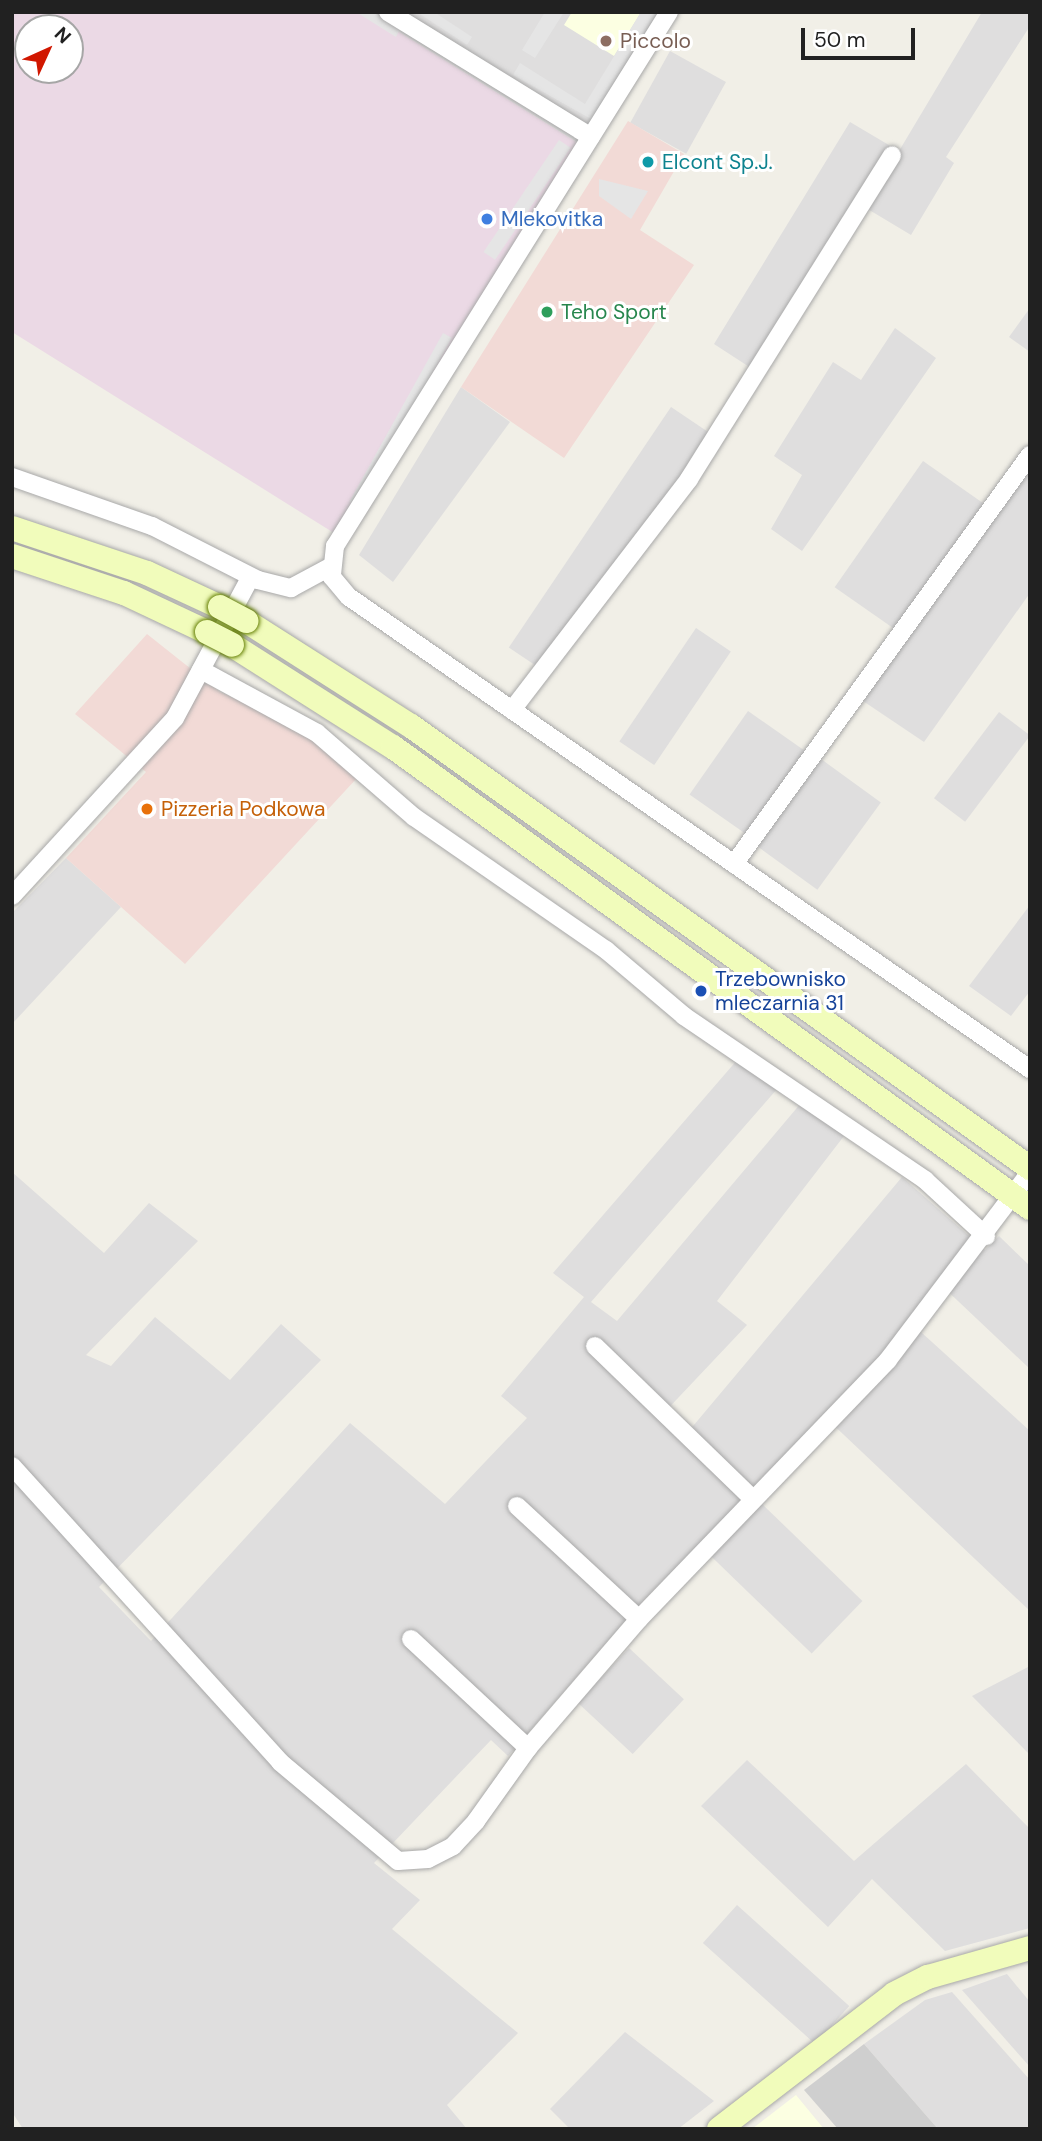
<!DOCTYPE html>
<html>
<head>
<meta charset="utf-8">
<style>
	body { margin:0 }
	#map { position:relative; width:1042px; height:2141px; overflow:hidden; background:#f1efe7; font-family:"DM Sans",sans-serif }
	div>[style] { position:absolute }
	.residential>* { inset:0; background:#dfdede; transform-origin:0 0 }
	.commercial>* { inset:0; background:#f2dad6 }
	.industrial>* { inset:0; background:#ebd9e5 }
	.education>* { inset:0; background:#fcffe2 }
	.religious>* { inset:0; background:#cfcfcf }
	.parking>* { inset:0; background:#e5e5e5; transform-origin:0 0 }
	.roads { filter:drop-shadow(0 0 2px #a8a8a8) drop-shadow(0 0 2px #a8a8a8) }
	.street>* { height:18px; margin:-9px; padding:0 9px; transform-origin:9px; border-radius:9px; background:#fff }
	.secondary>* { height:24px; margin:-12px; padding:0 12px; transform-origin:12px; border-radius:12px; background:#f1fcbb }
	.bridges { filter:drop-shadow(0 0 2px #637e01) drop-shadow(0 0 2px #637e01) }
	.secondary-bridge>* { height:24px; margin:-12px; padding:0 12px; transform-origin:12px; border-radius:12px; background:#f1fcbb }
	.dots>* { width:19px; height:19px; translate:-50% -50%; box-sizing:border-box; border:4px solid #fff; border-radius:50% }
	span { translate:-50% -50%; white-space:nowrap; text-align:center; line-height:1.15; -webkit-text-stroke:6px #fff; paint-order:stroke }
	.education-label { font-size:21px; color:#785e54 }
	.left { translate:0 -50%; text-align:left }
	.culture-label { font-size:21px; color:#0d838f }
	.shop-label { font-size:21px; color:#366cbe }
	.leisure-label { font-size:21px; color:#27864d }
	.food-label { font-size:21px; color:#c56008 }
	.transit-label { font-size:21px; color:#164399 }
	.frame { position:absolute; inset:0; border:14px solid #212121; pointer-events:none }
	.north { position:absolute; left:14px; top:14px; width:70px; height:70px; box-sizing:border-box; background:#fff; border:2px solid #a6a6a6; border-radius:50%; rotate:45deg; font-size:19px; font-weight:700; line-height:28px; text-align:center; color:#212121 }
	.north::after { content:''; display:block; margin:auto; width:24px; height:32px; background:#d11700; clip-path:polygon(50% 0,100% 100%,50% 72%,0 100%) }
	.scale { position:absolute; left:801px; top:28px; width:114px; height:32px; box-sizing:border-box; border:4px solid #212121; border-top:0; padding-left:9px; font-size:21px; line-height:24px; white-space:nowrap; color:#212121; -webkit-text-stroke:5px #fff; paint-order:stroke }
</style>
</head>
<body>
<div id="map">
	<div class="residential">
		<i style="clip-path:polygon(367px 12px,659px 12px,578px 143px)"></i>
		<i style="clip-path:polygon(982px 12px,1030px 12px,1030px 26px,946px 157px,954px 163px,911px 235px,856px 202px,754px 370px,714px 344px,850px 122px,899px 151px)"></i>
		<i style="left:670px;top:51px;width:64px;height:82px;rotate:29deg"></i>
		<i style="clip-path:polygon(1030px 308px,1030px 352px,1009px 337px)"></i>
		<i style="clip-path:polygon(895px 328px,936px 358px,802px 551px,771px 529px,802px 475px,774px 456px,833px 362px,861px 380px)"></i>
		<i style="clip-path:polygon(461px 387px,510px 422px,393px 582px,359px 555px)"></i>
		<i style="left:671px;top:407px;width:48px;height:290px;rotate:34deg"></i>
		<i style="left:923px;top:461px;width:77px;height:154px;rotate:35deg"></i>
		<i style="clip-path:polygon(1030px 466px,1030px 593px,924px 742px,863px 701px)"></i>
		<i style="left:696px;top:628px;width:42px;height:137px;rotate:34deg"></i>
		<i style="left:748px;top:711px;width:75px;height:102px;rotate:35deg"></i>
		<i style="left:999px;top:712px;width:39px;height:108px;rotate:37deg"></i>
		<i style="left:821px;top:759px;width:74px;height:108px;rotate:36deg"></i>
		<i style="clip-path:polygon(66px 858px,121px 907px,12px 1024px,12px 913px)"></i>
		<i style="clip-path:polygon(1030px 905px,1030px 991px,1011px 1016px,969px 986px)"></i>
		<i style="clip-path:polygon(738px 1059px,778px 1088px,591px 1302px,617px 1321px,801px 1103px,844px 1136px,717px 1301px,747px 1325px,661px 1416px,683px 1438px,902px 1177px,985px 1250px,999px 1236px,1030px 1266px,1030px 1369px,940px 1284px,911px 1323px,1030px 1431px,1030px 1611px,825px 1417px,640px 1604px,508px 1756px,491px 1740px,374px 1863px,420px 1900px,392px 1929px,518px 2033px,447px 2105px,467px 2129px,23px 2129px,12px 2112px,12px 1172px,104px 1253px,149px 1203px,198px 1241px,86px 1355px,111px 1366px,155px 1317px,230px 1380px,281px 1324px,321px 1360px,99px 1587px,151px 1641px,350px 1423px,445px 1504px,527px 1418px,501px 1396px,584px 1297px,553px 1273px)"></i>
		<i style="left:761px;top:1503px;width:141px;height:73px;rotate:44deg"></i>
		<i style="left:629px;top:1648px;width:75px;height:75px;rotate:43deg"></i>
		<i style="clip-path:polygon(1030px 1666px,1030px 1755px,972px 1696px)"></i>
		<i style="clip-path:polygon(747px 1760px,854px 1861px,966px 1764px,1030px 1829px,1030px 1928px,945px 1951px,872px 1879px,828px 1927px,701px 1806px)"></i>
		<i style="left:737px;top:1905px;width:151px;height:51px;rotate:42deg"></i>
		<i style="clip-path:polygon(1007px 1974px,1030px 2002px,1030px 2067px,962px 1990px)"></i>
		<i style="clip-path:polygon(952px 1992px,1030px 2080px,1030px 2129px,938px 2129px,864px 2044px,925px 2000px)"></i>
		<i style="clip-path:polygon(625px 2032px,714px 2101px,678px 2129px,570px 2129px,550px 2109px)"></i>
	</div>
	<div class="commercial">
		<i style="clip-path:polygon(628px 121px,684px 154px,640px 230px,694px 265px,564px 458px,461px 387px)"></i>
		<i style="clip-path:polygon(147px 634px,220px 692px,281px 718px,316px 741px,357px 778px,185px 964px,66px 858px,146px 772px,75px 714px)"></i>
	</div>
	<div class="industrial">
		<i style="clip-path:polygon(evenodd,12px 12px,367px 12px,578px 143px,334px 533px,12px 332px,12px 12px,28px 28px,70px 28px,70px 70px,28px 70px,28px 28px)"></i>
	</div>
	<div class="education">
		<i style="clip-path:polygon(572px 12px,641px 12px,614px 56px,564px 25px)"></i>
		<i style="clip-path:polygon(796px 2095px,824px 2129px,752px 2129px)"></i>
	</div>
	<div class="religious">
		<i style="clip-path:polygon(864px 2044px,938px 2129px,838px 2129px,804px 2090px)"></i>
	</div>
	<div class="parking">
		<i style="clip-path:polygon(356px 12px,373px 12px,400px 29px,396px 37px)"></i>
		<i style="clip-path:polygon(417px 12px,434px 12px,472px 37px,467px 45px)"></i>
		<i style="clip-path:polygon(545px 12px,564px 12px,535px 58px,522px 50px)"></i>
		<i style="clip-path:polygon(641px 12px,657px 12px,591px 119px,513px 75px,520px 63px,585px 104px)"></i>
		<i style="left:559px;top:140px;width:14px;height:135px;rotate:34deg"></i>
		<i style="clip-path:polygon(599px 179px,648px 191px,631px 219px,599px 196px)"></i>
		<i style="left:443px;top:333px;width:10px;height:193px;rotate:29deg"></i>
	</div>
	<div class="roads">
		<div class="street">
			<i style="left:388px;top:12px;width:238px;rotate:31.6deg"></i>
			<i style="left:669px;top:12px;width:630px;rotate:122.02deg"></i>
			<i style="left:335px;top:546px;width:31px;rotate:96deg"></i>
			<i style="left:332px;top:577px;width:26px;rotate:50deg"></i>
			<i style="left:349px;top:597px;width:829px;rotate:34.73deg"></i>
			<i style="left:12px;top:477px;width:148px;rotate:19.3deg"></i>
			<i style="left:152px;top:526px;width:119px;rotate:27deg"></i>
			<i style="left:258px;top:580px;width:34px;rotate:14deg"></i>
			<i style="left:291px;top:588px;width:44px;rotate:-28.3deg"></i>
			<i style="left:201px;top:670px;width:132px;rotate:28.5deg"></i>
			<i style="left:317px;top:733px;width:128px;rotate:40.9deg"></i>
			<i style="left:414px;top:817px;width:234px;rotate:34.7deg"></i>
			<i style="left:606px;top:950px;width:102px;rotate:40.2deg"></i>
			<i style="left:684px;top:1016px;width:292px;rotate:34.2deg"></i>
			<i style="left:925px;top:1180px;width:83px;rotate:42.6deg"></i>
			<i style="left:512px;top:710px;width:291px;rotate:-52.5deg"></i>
			<i style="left:689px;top:479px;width:382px;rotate:-57.9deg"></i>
			<i style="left:734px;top:864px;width:505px;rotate:-54.11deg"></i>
			<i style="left:12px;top:896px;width:241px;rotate:-47.5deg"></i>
			<i style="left:175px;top:718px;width:159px;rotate:-61.8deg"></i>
			<i style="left:595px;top:1346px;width:220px;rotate:44.1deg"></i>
			<i style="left:12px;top:1466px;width:399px;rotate:47.8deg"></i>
			<i style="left:280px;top:1762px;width:154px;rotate:40deg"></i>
			<i style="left:398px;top:1861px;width:30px;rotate:-4deg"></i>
			<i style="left:428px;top:1859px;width:28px;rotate:-27deg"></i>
			<i style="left:453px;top:1846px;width:34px;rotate:-47deg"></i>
			<i style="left:476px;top:1821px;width:90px;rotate:-54.5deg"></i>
			<i style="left:528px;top:1748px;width:170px;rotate:-49.3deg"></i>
			<i style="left:639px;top:1619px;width:359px;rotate:-46.1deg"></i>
			<i style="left:888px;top:1360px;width:236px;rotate:-52.9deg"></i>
			<i style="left:517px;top:1506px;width:166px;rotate:42.8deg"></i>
			<i style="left:411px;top:1639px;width:160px;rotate:43deg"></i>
		</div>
		<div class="secondary">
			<i style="left:12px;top:528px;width:142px;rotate:18.4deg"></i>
			<i style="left:147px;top:573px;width:81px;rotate:25deg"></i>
			<i style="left:12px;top:556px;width:118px;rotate:18.3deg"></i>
			<i style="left:124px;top:593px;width:92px;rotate:25.2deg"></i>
			<i style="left:246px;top:621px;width:196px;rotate:32.5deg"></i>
			<i style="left:411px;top:726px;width:761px;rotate:35.53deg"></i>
			<i style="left:232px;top:645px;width:191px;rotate:32.4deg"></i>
			<i style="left:393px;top:747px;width:786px;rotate:35.89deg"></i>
			<i style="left:719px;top:2129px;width:221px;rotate:-37.6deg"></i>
			<i style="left:894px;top:1994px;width:38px;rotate:-27deg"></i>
			<i style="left:928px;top:1977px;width:106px;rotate:-15.9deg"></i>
		</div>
	</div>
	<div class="bridges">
		<div class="secondary-bridge">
			<i style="left:220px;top:607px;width:30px;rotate:28deg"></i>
			<i style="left:207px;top:632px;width:28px;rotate:27deg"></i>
		</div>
	</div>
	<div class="dots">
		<i style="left:606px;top:41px;background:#8d6e63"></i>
		<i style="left:648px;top:162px;background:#0f9aa8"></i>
		<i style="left:487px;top:219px;background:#3f7fe0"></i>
		<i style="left:547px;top:312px;background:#2e9e5b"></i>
		<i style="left:147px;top:809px;background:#e8710a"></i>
		<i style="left:701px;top:991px;background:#1a4fb4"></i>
	</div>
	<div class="education-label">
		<span class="left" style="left:620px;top:41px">Piccolo</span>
	</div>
	<div class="culture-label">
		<span class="left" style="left:662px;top:162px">Elcont Sp.J.</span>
	</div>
	<div class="shop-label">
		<span class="left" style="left:501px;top:219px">Mlekovitka</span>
	</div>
	<div class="leisure-label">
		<span class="left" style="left:561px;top:312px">Teho Sport</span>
	</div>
	<div class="food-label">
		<span class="left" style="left:161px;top:809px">Pizzeria Podkowa</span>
	</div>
	<div class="transit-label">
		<span class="left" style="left:715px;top:991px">Trzebownisko<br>mleczarnia 31</span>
	</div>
	<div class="frame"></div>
	<div class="north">N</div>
	<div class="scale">50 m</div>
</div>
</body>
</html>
